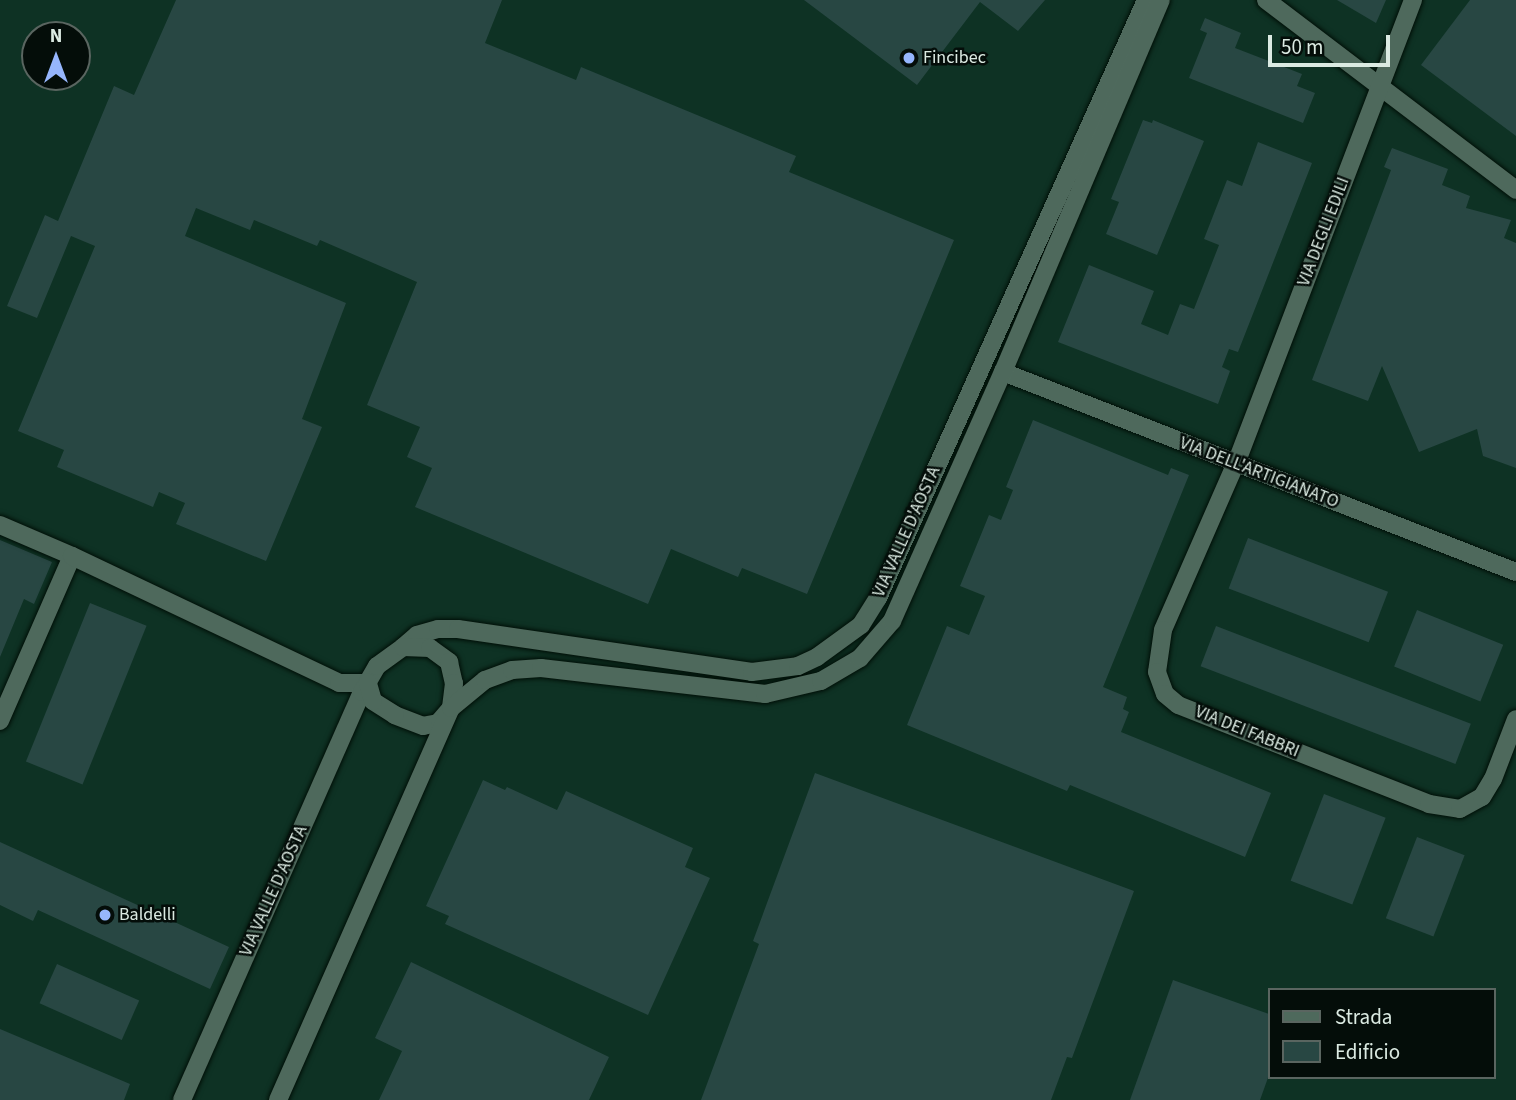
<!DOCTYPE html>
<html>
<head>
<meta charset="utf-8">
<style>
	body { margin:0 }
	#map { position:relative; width:1516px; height:1100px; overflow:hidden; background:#0d271c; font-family:"Source Sans 3",sans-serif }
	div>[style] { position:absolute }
	.built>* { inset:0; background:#0e3224 }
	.building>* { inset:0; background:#284743; transform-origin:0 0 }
	.roads { filter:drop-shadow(0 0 2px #000f07) drop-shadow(0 0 2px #000f07) }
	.minor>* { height:18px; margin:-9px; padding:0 9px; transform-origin:9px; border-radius:9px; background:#4e695c }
	.dots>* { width:19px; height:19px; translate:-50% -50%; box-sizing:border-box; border:4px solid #040d09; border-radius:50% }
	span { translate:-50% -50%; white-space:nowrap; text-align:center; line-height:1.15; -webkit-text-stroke:5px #040d09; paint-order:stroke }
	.poi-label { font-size:18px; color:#dbeae2 }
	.left { translate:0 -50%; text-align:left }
	.street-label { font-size:18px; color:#dbeae2 }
	.legend { position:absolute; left:1268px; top:988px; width:228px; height:91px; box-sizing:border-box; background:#040d09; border:2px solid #5a6560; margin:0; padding:9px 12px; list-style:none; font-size:21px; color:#dbeae2 }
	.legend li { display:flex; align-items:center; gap:14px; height:35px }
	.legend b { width:35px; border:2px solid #5a6560 }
	.north { position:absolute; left:21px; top:21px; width:70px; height:70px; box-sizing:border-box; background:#040d09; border:2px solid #5a6560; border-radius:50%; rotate:0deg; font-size:19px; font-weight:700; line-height:28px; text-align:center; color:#dbeae2 }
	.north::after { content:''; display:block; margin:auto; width:24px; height:32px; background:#96b6fd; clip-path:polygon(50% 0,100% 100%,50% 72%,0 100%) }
	.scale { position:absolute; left:1268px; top:35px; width:122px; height:32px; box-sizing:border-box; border:4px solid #dbeae2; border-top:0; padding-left:9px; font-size:21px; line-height:24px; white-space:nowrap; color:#dbeae2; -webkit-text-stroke:5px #040d09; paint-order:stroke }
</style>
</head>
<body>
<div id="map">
	<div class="built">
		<i style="clip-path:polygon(evenodd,0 0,1516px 0,1516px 1100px,0 1100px,0 0,35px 35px,77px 35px,77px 77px,35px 77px,35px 35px,0 0,1269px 990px,1493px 990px,1493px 1077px,1269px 1077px,1269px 990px)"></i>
	</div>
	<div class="building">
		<i style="clip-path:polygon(176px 0,502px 0,485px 43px,576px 80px,581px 67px,796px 156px,789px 172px,954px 240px,807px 594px,742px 568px,738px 577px,671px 549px,648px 604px,415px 507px,432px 468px,407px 457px,420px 427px,367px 405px,417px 282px,320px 240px,317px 246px,254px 220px,250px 230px,196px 208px,185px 236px,346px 303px,302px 419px,322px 427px,266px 561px,176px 524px,185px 503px,159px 492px,153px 507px,57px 467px,64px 450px,18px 431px,95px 246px,71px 236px,37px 318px,7px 306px,45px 215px,58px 221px,114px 86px,134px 95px)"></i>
		<i style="clip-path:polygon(804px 0,1045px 0,1018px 31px,980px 2px,917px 85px)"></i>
		<i style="clip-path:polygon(1337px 0,1386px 0,1376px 23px)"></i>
		<i style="clip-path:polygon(1470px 0,1516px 0,1516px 136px,1421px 65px)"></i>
		<i style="clip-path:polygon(1205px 18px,1241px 33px,1235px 48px,1302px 74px,1297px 86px,1315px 93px,1303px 123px,1189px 78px,1207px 33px,1200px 30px)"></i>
		<i style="clip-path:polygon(1143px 120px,1152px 123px,1153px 120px,1204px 141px,1157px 255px,1106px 234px,1119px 202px,1111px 199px)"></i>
		<i style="clip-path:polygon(1258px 142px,1312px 163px,1238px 352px,1229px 349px,1222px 367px,1230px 371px,1218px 404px,1058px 342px,1089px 265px,1154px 291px,1141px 324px,1168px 335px,1180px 304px,1194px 309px,1219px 245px,1204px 239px,1227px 180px,1242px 186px)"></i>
		<i style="clip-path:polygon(1392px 148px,1448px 169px,1442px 185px,1470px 196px,1466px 208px,1511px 220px,1504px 238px,1516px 243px,1516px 468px,1483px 456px,1477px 429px,1419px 452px,1382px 366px,1368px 401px,1312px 380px,1391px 170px,1384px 167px)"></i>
		<i style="clip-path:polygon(1033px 420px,1168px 475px,1171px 468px,1189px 475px,1103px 687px,1127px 697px,1123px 709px,1129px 712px,1121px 732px,1271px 793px,1245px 857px,1070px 785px,1067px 791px,907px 725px,947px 626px,969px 635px,985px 596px,960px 586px,989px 515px,1001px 520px,1013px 490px,1006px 487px)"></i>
		<i style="left:1248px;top:538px;width:150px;height:54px;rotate:21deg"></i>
		<i style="clip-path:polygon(0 540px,52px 562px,34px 604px,24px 599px,0 657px)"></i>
		<i style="left:90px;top:603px;width:61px;height:171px;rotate:22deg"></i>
		<i style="left:1417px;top:610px;width:93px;height:61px;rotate:22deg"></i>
		<i style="left:1216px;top:626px;width:273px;height:43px;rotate:21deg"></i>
		<i style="clip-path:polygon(815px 773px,1134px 891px,1072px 1058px,1067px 1057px,1051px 1100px,701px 1100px,759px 944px,753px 941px)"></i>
		<i style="clip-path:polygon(483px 780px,505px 790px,507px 787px,557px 810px,566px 791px,693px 848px,685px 867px,710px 878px,648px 1015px,445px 924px,449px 916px,426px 906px)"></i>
		<i style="left:1324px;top:794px;width:66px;height:93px;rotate:21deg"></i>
		<i style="left:1417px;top:837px;width:51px;height:87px;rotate:21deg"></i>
		<i style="clip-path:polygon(0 842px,229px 947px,210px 989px,38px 910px,33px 921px,0 905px)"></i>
		<i style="clip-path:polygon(411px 962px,609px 1057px,589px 1100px,379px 1100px,402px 1051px,375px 1038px)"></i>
		<i style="left:57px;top:964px;width:90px;height:43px;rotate:24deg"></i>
		<i style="clip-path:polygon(1173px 980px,1269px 1014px,1269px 1075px,1260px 1100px,1130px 1100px)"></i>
		<i style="clip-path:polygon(0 1029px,130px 1084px,124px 1100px,0 1100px)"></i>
	</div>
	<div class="roads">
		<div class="minor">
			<i style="left:1266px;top:0;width:314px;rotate:37.2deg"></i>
			<i style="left:1413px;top:0;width:498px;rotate:110.9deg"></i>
			<i style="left:1235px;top:465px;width:180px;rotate:113.6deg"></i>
			<i style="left:1163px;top:630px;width:42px;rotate:98.1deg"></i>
			<i style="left:1157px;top:672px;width:23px;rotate:70deg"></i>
			<i style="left:1165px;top:694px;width:17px;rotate:40deg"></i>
			<i style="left:1178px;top:705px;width:270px;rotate:21.5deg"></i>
			<i style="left:1429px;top:804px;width:31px;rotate:9deg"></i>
			<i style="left:1460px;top:809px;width:25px;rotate:-29deg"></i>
			<i style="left:1482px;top:797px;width:21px;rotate:-59deg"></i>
			<i style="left:1493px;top:779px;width:64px;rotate:-69deg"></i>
			<i style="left:1003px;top:372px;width:551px;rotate:21.3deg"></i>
			<i style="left:0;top:525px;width:78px;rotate:23.3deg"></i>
			<i style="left:72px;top:556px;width:180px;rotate:113.6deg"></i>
			<i style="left:72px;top:556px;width:296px;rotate:25.4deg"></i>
			<i style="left:339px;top:683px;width:29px"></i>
			<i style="left:403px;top:647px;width:18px;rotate:-41deg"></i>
			<i style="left:417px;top:635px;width:22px;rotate:-16deg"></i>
			<i style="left:438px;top:629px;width:20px"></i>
			<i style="left:458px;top:629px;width:297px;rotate:8.3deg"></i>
			<i style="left:752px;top:672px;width:46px;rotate:-7.4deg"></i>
			<i style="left:798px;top:666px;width:21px;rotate:-25deg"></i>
			<i style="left:817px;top:657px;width:54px;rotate:-36deg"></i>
			<i style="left:861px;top:625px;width:32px;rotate:-58deg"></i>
			<i style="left:878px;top:598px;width:655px;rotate:-65.86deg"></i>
			<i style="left:182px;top:1100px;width:446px;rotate:-66.2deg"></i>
			<i style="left:362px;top:692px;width:30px;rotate:-60deg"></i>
			<i style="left:377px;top:666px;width:32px;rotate:-36deg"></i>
			<i style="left:403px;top:647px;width:27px;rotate:2deg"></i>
			<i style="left:430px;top:648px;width:24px;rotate:36deg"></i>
			<i style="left:449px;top:662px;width:22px;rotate:77deg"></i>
			<i style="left:454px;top:683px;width:25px;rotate:97deg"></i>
			<i style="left:451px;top:708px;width:20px;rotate:131deg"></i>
			<i style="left:438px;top:723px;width:15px;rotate:169deg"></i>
			<i style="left:423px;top:726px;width:30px;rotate:-159deg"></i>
			<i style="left:395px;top:715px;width:26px;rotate:-148deg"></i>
			<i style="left:373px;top:701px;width:19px;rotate:-106deg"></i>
			<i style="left:278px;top:1100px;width:428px;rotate:-66.2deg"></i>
			<i style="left:451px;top:708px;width:44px;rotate:-39.5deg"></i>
			<i style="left:485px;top:680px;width:29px;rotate:-20deg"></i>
			<i style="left:512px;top:670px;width:29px;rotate:-4deg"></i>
			<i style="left:541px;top:668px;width:226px;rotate:6.6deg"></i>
			<i style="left:765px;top:694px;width:57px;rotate:-13.1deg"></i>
			<i style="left:821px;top:681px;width:45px;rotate:-30.5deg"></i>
			<i style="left:860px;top:658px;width:49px;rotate:-49.1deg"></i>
			<i style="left:892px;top:621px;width:273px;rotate:-66deg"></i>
			<i style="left:1003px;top:372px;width:404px;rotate:-67deg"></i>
		</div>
	</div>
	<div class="dots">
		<i style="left:909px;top:58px;background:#96b6fd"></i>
		<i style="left:105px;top:915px;background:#96b6fd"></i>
	</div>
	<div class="poi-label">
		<span class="left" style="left:923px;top:58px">Fincibec</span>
		<span class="left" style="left:119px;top:915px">Baldelli</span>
	</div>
	<div class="street-label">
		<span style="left:1324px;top:232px;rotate:-69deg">VIA DEGLI EDILI</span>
		<span style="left:1259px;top:473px;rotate:21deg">VIA DELL'ARTIGIANATO</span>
		<span style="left:907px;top:532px;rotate:-66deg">VIA VALLE D'AOSTA</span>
		<span style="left:1247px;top:732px;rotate:22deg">VIA DEI FABBRI</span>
		<span style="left:274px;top:891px;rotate:-66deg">VIA VALLE D'AOSTA</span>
	</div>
	<ul class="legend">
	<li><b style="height:9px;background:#4e695c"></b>Strada</li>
	<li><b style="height:19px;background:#284743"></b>Edificio</li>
	</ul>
	<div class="north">N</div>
	<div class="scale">50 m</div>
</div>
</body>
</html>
